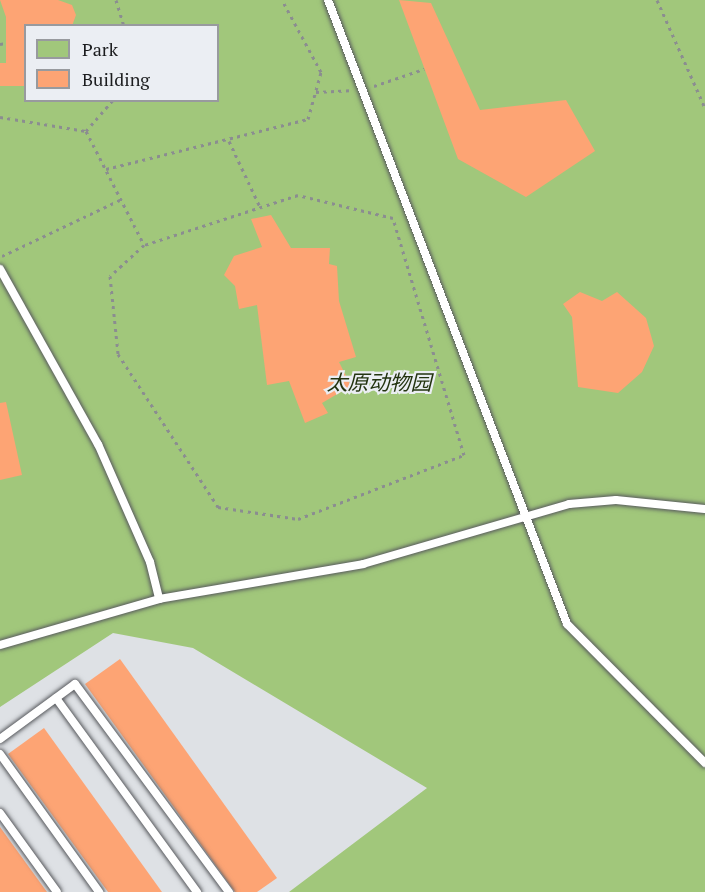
<!DOCTYPE html>
<html>
<head>
<meta charset="utf-8">
<style>
	body { margin:0 }
	#map { position:relative; width:705px; height:892px; overflow:hidden; background:#dee1e5; font-family:"PT Serif","Noto Sans SC",serif }
	div>[style] { position:absolute }
	.green>* { inset:0; background:#a1c77b }
	.building>* { inset:0; background:#fda474 }
	.path>* { height:3px; margin-top:-1.5px; transform-origin:0; background:repeating-linear-gradient(90deg,#8b8d90 0 3px,transparent 0 7.5px) }
	.roads { filter:drop-shadow(0 0 2px #585a5e) drop-shadow(0 0 2px #585a5e) }
	.service>* { height:8px; margin:-4px; padding:0 4px; transform-origin:4px; border-radius:4px; background:#fff }
	span { translate:-50% -50%; white-space:nowrap; text-align:center; line-height:1.15; -webkit-text-stroke:4.5px #ebeef3; paint-order:stroke }
	.park-label { font-size:21px; color:#233410; font-style:italic }
	.legend { position:absolute; left:24px; top:24px; width:195px; height:78px; box-sizing:border-box; background:#ebeef3; border:2px solid #989a9e; margin:0; padding:8px 10px; list-style:none; font-size:18px; color:#1b1c1e }
	.legend li { display:flex; align-items:center; gap:12px; height:30px }
	.legend b { width:30px; border:2px solid #989a9e }
</style>
</head>
<body>
<div id="map">
	<div class="green">
		<i style="clip-path:polygon(evenodd,0 0,705px 0,705px 892px,289px 892px,427px 788px,193px 648px,113px 633px,0 707px,0 0,26px 26px,218px 26px,218px 100px,26px 100px,26px 26px)"></i>
	</div>
	<div class="building">
		<i style="clip-path:polygon(0 0,58px 0,72px 5px,76px 15px,72px 26px,26px 26px,26px 86px,0 86px,0 63px,6px 63px,6px 17px)"></i>
		<i style="clip-path:polygon(399px 0,431px 3px,480px 110px,566px 100px,595px 151px,526px 197px,458px 159px)"></i>
		<i style="clip-path:polygon(271px 215px,291px 248px,330px 248px,329px 264px,337px 266px,339px 301px,356px 357px,339px 362px,351px 386px,322px 403px,328px 413px,305px 423px,289px 381px,267px 385px,257px 305px,239px 309px,235px 286px,224px 275px,234px 256px,262px 247px,251px 219px)"></i>
		<i style="clip-path:polygon(580px 292px,602px 301px,617px 292px,646px 318px,654px 346px,642px 372px,618px 393px,578px 387px,572px 317px,563px 304px)"></i>
		<i style="clip-path:polygon(6px 402px,22px 475px,0 480px,0 403px)"></i>
		<i style="clip-path:polygon(120px 659px,277px 878px,257px 892px,235px 892px,85px 684px)"></i>
		<i style="clip-path:polygon(44px 728px,162px 892px,108px 892px,8px 754px)"></i>
		<i style="clip-path:polygon(0 827px,47px 892px,0 892px)"></i>
	</div>
	<div class="path">
		<i style="left:116px;top:0;width:27px;rotate:73deg"></i>
		<i style="left:657px;top:0;width:118px;rotate:66deg"></i>
		<i style="left:0;top:44px;width:6px;rotate:-9deg"></i>
		<i style="left:374px;top:86px;width:53px;rotate:-18.8deg"></i>
		<i style="left:316px;top:92px;width:34px;rotate:-3deg"></i>
		<i style="left:0;top:117px;width:87px;rotate:9.2deg"></i>
		<i style="left:86px;top:131px;width:128px;rotate:63deg"></i>
		<i style="left:144px;top:245px;width:46px;rotate:137.6deg"></i>
		<i style="left:110px;top:276px;width:78px;rotate:84.1deg"></i>
		<i style="left:118px;top:354px;width:183px;rotate:56.8deg"></i>
		<i style="left:218px;top:507px;width:81px;rotate:8.5deg"></i>
		<i style="left:298px;top:519px;width:178px;rotate:-21.1deg"></i>
		<i style="left:464px;top:455px;width:247px;rotate:-106.7deg"></i>
		<i style="left:393px;top:218px;width:98px;rotate:-166.4deg"></i>
		<i style="left:298px;top:195px;width:162px;rotate:162deg"></i>
		<i style="left:86px;top:131px;width:41px;rotate:-48.9deg"></i>
		<i style="left:229px;top:141px;width:75px;rotate:64.8deg"></i>
		<i style="left:106px;top:169px;width:208px;rotate:-13.9deg"></i>
		<i style="left:308px;top:119px;width:49px;rotate:-74.5deg"></i>
		<i style="left:321px;top:72px;width:82px;rotate:-118.4deg"></i>
		<i style="left:2px;top:256px;width:133px;rotate:-25.4deg"></i>
	</div>
	<div class="roads">
		<div class="service">
			<i style="left:328px;top:0;width:668px;rotate:69.04deg"></i>
			<i style="left:567px;top:624px;width:196px;rotate:45.2deg"></i>
			<i style="left:0;top:269px;width:201px;rotate:60.8deg"></i>
			<i style="left:98px;top:444px;width:129px;rotate:66.2deg"></i>
			<i style="left:150px;top:562px;width:38px;rotate:76deg"></i>
			<i style="left:0;top:645px;width:166px;rotate:-16.1deg"></i>
			<i style="left:159px;top:599px;width:207px;rotate:-9.7deg"></i>
			<i style="left:363px;top:564px;width:215px;rotate:-16.2deg"></i>
			<i style="left:569px;top:504px;width:47px;rotate:-4.9deg"></i>
			<i style="left:616px;top:500px;width:89px;rotate:5.8deg"></i>
			<i style="left:56px;top:698px;width:240px;rotate:54deg"></i>
			<i style="left:0;top:739px;width:93px;rotate:-36.3deg"></i>
			<i style="left:75px;top:684px;width:259px;rotate:53.5deg"></i>
			<i style="left:0;top:754px;width:170px;rotate:54.3deg"></i>
			<i style="left:0;top:813px;width:97px;rotate:54.2deg"></i>
		</div>
	</div>
	<div class="park-label">
		<span style="left:379px;top:382px">太原动物园</span>
	</div>
	<ul class="legend">
	<li><b style="height:16px;background:#a1c77b"></b>Park</li>
	<li><b style="height:16px;background:#fda474"></b>Building</li>
	</ul>
</div>
</body>
</html>
